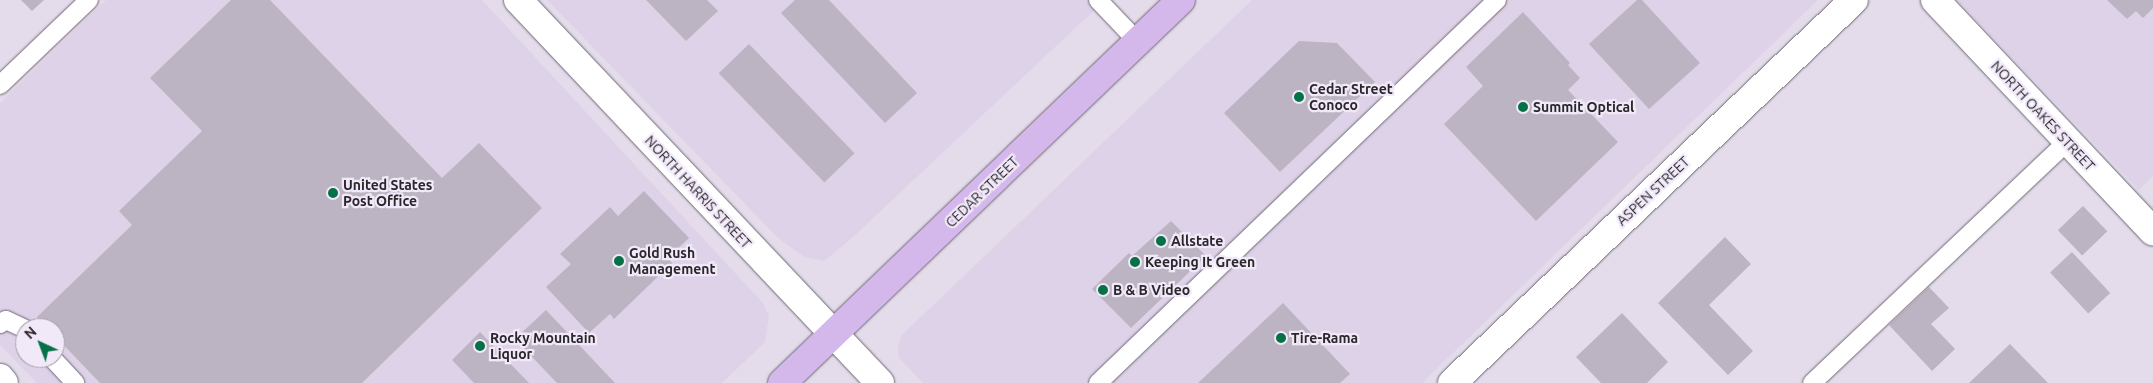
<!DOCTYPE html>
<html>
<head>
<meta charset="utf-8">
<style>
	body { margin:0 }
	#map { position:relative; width:2153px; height:383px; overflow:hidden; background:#e4dceb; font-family:Ubuntu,sans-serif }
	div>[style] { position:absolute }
	.built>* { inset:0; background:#ded2e8 }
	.building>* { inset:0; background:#bcb4c2; transform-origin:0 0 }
	.roads { filter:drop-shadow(0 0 1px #6e6874) drop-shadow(0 0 1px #6e6874) }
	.lane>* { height:18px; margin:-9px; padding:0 9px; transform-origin:9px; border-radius:9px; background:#fff }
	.street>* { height:28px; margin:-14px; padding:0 14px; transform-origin:14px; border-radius:14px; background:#fff }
	.secondary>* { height:28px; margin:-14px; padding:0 14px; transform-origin:14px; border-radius:14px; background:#fff }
	.primary>* { height:28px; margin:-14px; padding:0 14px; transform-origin:14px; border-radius:14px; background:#d4b7eb }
	.dots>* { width:14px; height:14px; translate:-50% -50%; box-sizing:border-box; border:2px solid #f1e9f8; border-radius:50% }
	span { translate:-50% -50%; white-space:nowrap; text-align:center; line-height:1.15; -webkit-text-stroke:4.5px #f1e9f8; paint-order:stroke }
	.poi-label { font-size:14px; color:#29262c; font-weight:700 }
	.left { translate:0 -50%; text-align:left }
	.street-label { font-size:14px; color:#29262c }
	.north { position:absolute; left:15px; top:318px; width:50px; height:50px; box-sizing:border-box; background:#f1e9f8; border:1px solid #a19ba6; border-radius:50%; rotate:317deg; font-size:14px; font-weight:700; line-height:20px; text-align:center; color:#29262c }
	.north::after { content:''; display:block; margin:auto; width:18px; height:22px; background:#067047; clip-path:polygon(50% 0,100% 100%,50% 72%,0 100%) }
</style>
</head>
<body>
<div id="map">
	<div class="built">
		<i style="clip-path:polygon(evenodd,106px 0,482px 0,763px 303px,769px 316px,765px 342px,722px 383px,37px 383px,0 345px,0 103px,106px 0,25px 328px,55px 328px,55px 358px,25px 358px,25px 328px)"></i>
		<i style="clip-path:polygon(547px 0,1105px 0,852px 238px,824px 261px,804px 257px,777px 237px)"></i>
		<i style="clip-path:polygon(1252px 0,1818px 0,1422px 383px,923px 383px,899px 358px,898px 345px,902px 335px)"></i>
		<i style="clip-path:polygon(1957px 0,2153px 0,2153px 176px,2139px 190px)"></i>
	</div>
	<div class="building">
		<i style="clip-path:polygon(21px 0,44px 0,32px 11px)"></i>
		<i style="clip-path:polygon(231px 0,270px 0,442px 178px,479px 143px,542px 208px,362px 383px,100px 383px,55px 336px,55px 328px,47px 328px,37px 317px,132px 225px,119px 211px,202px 131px,150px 78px)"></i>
		<i style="clip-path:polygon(646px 0,707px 0,718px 11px,686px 41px)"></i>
		<i style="clip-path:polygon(795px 0,829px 0,917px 93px,885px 123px,781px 13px)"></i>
		<i style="clip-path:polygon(1637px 0,1642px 0,1700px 63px,1649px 109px,1589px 44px)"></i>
		<i style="clip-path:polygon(2107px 0,2153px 0,2153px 8px,2143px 18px,2136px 11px,2127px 19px)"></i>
		<i style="clip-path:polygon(1523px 12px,1570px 63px,1568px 65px,1580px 78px,1568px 90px,1618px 142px,1536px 221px,1444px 124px,1483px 86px,1466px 67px)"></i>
		<i style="clip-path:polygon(1299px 41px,1337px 43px,1375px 82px,1280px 172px,1224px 113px)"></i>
		<i style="left:749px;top:44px;width:152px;height:42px;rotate:46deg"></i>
		<i style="clip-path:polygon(644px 191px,689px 238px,668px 258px,672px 263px,614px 319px,610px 314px,589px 333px,546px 287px,571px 264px,560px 254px,610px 207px,618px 216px)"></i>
		<i style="left:2083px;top:206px;width:35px;height:35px;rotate:46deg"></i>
		<i style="clip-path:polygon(1171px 221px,1206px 256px,1131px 328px,1092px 289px,1129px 253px,1132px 256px)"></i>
		<i style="clip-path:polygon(1725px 237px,1751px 264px,1709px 305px,1753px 351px,1728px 375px,1658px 303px)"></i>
		<i style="left:2072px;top:252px;width:56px;height:30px;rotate:47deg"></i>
		<i style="clip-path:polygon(1929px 287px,1949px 308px,1931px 324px,1955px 349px,1932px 371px,1889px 325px)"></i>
		<i style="clip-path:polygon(1283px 303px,1350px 374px,1340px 383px,1198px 383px)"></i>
		<i style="clip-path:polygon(546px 310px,615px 383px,557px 383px,515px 339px)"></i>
		<i style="clip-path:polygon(1622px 313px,1668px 362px,1647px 383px,1601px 383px,1576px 357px)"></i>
		<i style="clip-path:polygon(480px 332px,529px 383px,474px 383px,452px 360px)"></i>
		<i style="clip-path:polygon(2010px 344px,2048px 383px,1969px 383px)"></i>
	</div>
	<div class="roads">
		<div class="lane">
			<i style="left:1098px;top:0;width:58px;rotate:46.4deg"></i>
			<i style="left:0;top:85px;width:123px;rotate:-43.7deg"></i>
			<i style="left:0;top:324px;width:7px;rotate:-34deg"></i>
			<i style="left:6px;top:320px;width:21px;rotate:25deg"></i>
			<i style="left:52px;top:358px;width:34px;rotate:47deg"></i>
			<i style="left:1098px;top:383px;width:553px;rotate:-43.83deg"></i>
			<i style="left:1812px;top:383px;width:351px;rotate:-43.4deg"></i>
		</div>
		<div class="street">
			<i style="left:518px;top:0;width:527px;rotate:46.61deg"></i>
			<i style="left:1935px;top:0;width:318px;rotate:46.7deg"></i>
			<i style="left:1452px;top:383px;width:555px;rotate:-43.61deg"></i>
		</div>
		<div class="secondary">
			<i style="left:0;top:378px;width:6px;rotate:51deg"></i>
		</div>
		<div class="primary">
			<i style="left:782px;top:383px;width:553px;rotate:-43.83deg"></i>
		</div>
	</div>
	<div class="dots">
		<i style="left:1299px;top:97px;background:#067047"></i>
		<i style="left:1523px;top:107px;background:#067047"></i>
		<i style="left:333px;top:193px;background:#067047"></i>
		<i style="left:1161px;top:241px;background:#067047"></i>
		<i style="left:619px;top:261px;background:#067047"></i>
		<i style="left:1135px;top:262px;background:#067047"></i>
		<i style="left:1103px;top:290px;background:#067047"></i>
		<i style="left:1281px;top:338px;background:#067047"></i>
		<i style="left:480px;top:346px;background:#067047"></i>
	</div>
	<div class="poi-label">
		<span class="left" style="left:1309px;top:97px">Cedar Street<br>Conoco</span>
		<span class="left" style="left:1533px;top:107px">Summit Optical</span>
		<span class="left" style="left:343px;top:193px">United States<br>Post Office</span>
		<span class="left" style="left:1171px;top:241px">Allstate</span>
		<span class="left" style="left:629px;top:261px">Gold Rush<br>Management</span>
		<span class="left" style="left:1145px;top:262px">Keeping It Green</span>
		<span class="left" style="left:1113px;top:290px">B &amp; B Video</span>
		<span class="left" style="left:490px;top:346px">Rocky Mountain<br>Liquor</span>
		<span class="left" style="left:1291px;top:338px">Tire-Rama</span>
	</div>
	<div class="street-label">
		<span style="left:2043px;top:116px;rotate:47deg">NORTH OAKES STREET</span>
		<span style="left:1653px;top:191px;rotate:-43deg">ASPEN STREET</span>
		<span style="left:698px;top:192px;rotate:47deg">NORTH HARRIS STREET</span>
		<span style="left:982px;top:192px;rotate:-44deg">CEDAR STREET</span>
	</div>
	<div class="north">N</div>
</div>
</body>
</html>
